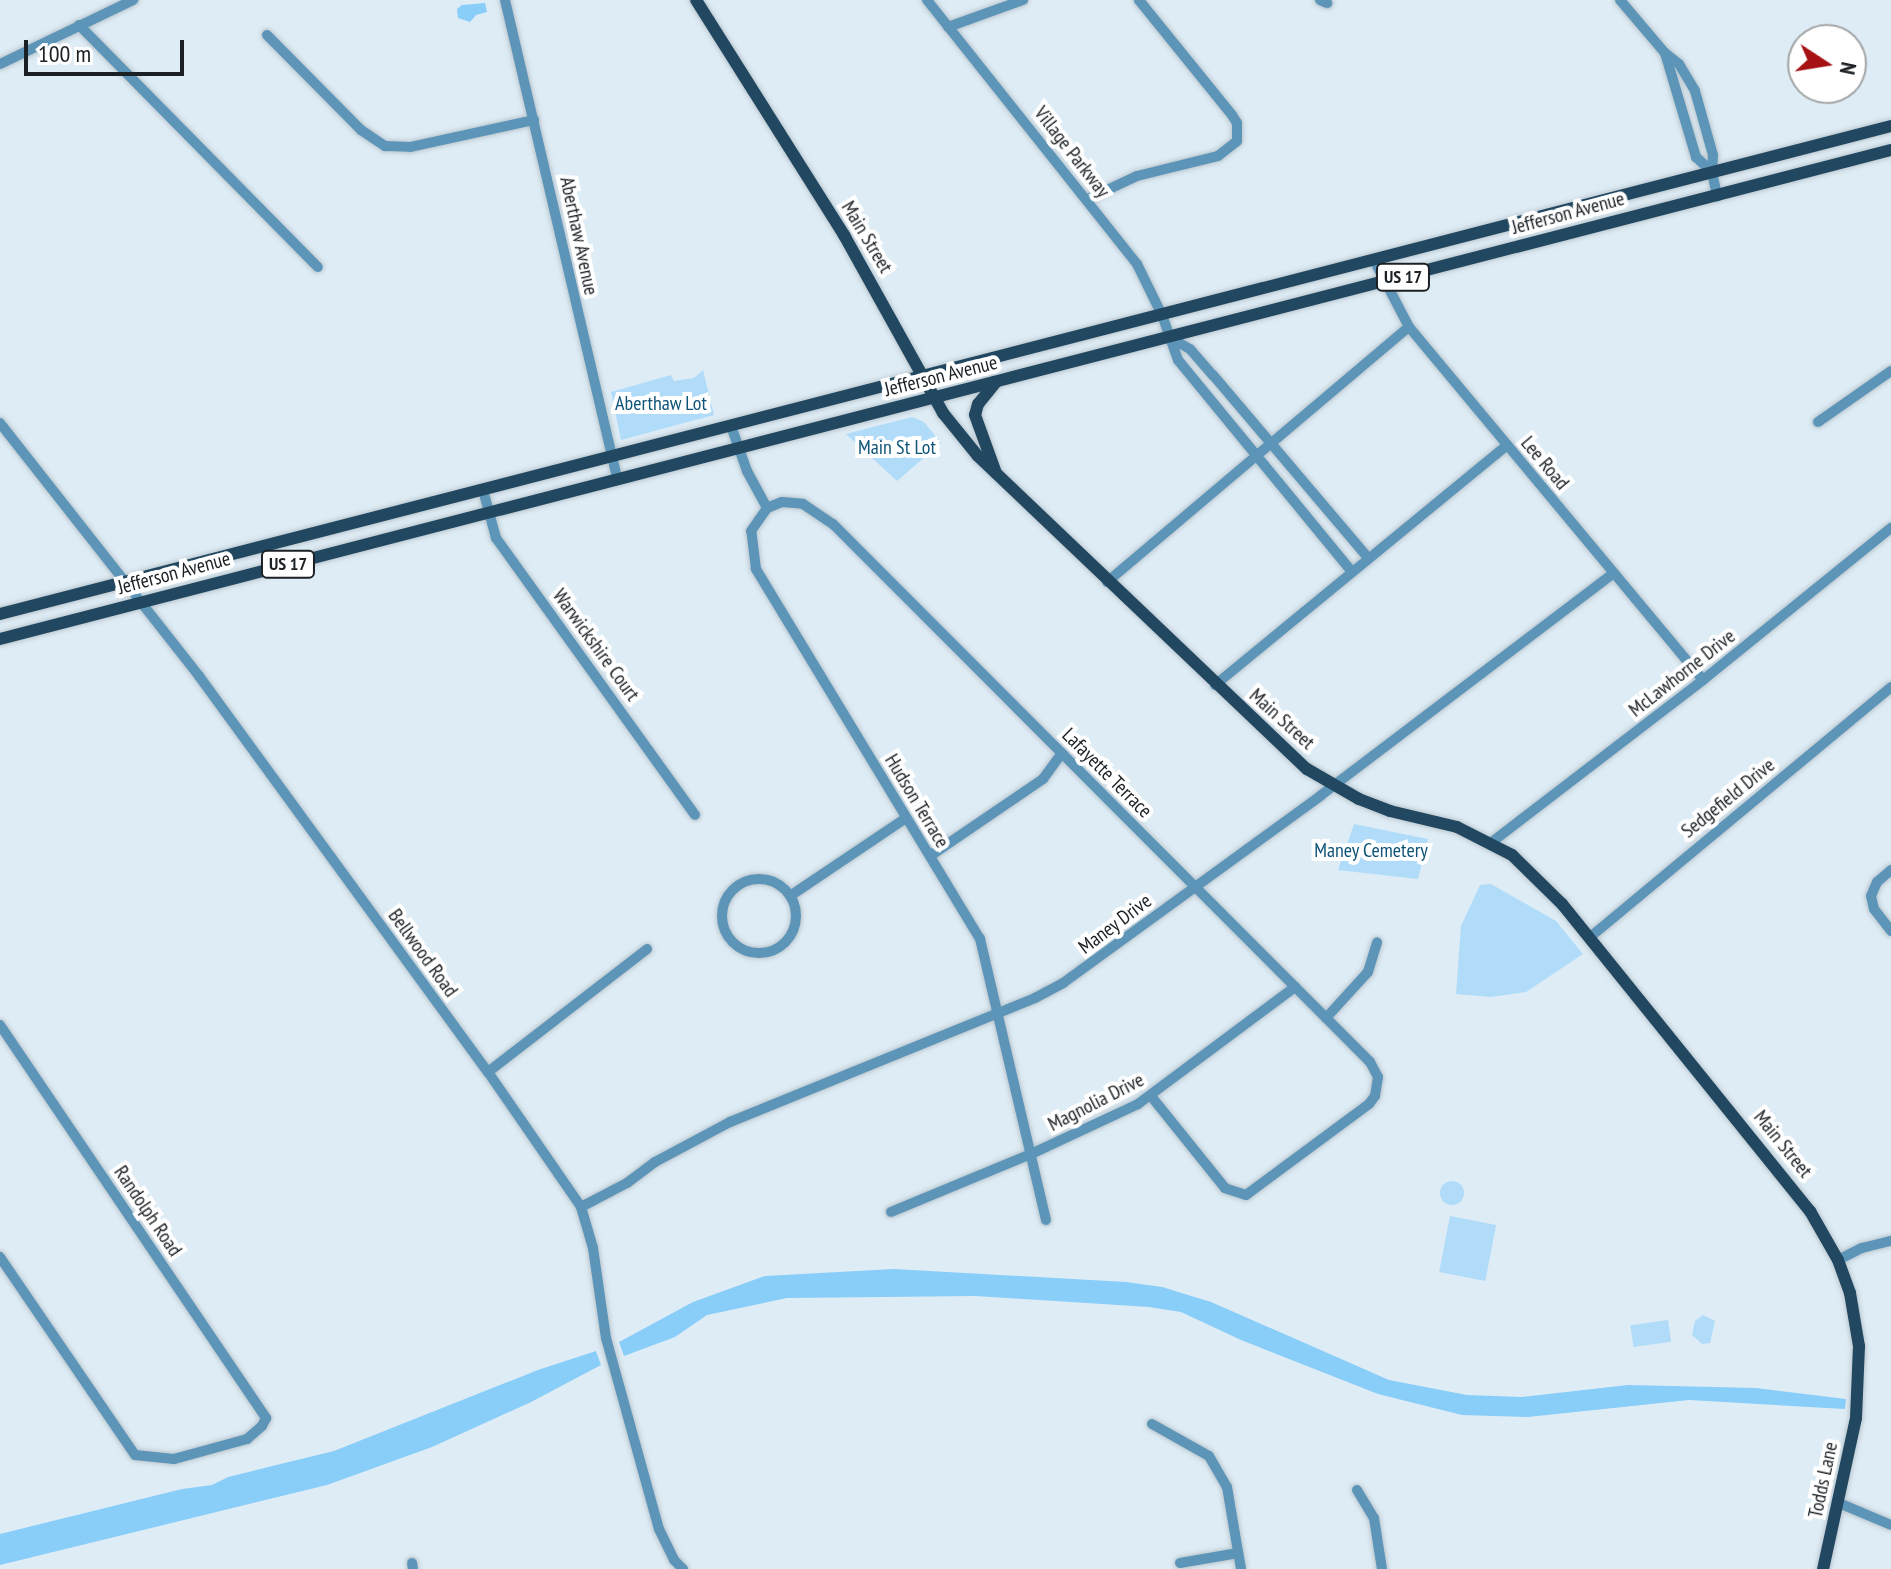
<!DOCTYPE html>
<html>
<head>
<meta charset="utf-8">
<style>
	body { margin:0 }
	#map { position:relative; width:1891px; height:1569px; overflow:hidden; background:#deecf5; font-family:"PT Sans Narrow",sans-serif }
	div>[style] { position:absolute }
	.green>* { inset:0; background:#b1dcf9; transform-origin:0 0 }
	.round { border-radius:50% }
	.water>* { inset:0; background:#89cdf9 }
	.roads { filter:drop-shadow(0 0 2px #bbc7cf) drop-shadow(0 0 2px #bbc7cf) }
	.minor>* { height:10px; margin:-5px; padding:0 5px; transform-origin:5px; border-radius:5px; background:#5d95b8 }
	.minor>.ring { margin:-5px; padding:0; box-sizing:content-box; background:none; border:10px solid #5d95b8; border-radius:50% }
	.major>* { height:12px; margin:-6px; padding:0 6px; transform-origin:6px; border-radius:6px; background:#214860 }
	span { translate:-50% -50%; white-space:nowrap; text-align:center; line-height:1.15; -webkit-text-stroke:8px #fff; paint-order:stroke }
	.shield-label span { padding:2px 6px; background:#fff; border:2px solid; border-radius:6px; -webkit-text-stroke-width:0 }
	.shield-label { font-size:18px; color:#1b2024; font-weight:700 }
	.street-label { font-size:20px; color:#1b2024 }
	.park-label { font-size:20px; color:#0f5478 }
	.north { position:absolute; left:1787px; top:24px; width:80px; height:80px; box-sizing:border-box; background:#fff; border:2px solid #a4a6a7; border-radius:50%; rotate:102deg; font-size:22px; font-weight:700; line-height:32px; text-align:center; color:#1b2024 }
	.north::after { content:''; display:block; margin:auto; width:28px; height:36px; background:#a61114; clip-path:polygon(50% 0,100% 100%,50% 72%,0 100%) }
	.scale { position:absolute; left:24px; top:40px; width:160px; height:36px; box-sizing:border-box; border:4px solid #1b2024; border-top:0; padding-left:10px; font-size:24px; line-height:28px; white-space:nowrap; color:#1b2024; -webkit-text-stroke:6px #fff; paint-order:stroke }
</style>
</head>
<body>
<div id="map">
	<div class="green">
		<i style="clip-path:polygon(703px 370px,714px 415px,621px 440px,611px 392px,671px 375px,674px 381px,694px 378px)"></i>
		<i style="clip-path:polygon(912px 417px,924px 422px,941px 443px,897px 481px,846px 434px)"></i>
		<i style="clip-path:polygon(1354px 824px,1428px 839px,1418px 879px,1338px 870px)"></i>
		<i style="clip-path:polygon(1491px 884px,1556px 921px,1583px 954px,1526px 992px,1491px 997px,1456px 994px,1461px 926px,1480px 885px)"></i>
		<i class="round" style="left:1440px;top:1181px;width:24px;height:24px"></i>
		<i style="left:1450px;top:1216px;width:47px;height:57px;rotate:11deg"></i>
		<i style="clip-path:polygon(1703px 1315px,1715px 1321px,1710px 1343px,1702px 1344px,1692px 1335px,1695px 1321px)"></i>
		<i style="left:1668px;top:1320px;width:22px;height:38px;rotate:82deg"></i>
	</div>
	<div class="water">
		<i style="clip-path:polygon(485px 3px,487px 12px,476px 15px,470px 22px,458px 18px,457px 9px,462px 5px)"></i>
		<i style="clip-path:polygon(894px 1269px,1126px 1282px,1162px 1287px,1211px 1302px,1389px 1380px,1467px 1395px,1522px 1397px,1628px 1385px,1756px 1388px,1846px 1399px,1845px 1409px,1689px 1400px,1528px 1417px,1462px 1415px,1378px 1394px,1241px 1340px,1181px 1312px,1149px 1307px,976px 1296px,787px 1298px,707px 1315px,675px 1337px,624px 1356px,619px 1342px,693px 1302px,765px 1276px)"></i>
		<i style="clip-path:polygon(596px 1351px,601px 1365px,531px 1402px,432px 1447px,327px 1485px,0 1565px,0 1534px,182px 1489px,212px 1485px,228px 1477px,334px 1451px,538px 1370px)"></i>
	</div>
	<div class="roads">
		<div class="minor">
			<i style="left:505px;top:0;width:493px;rotate:76.8deg"></i>
			<i style="left:927px;top:0;width:337px;rotate:51.5deg"></i>
			<i style="left:1137px;top:264px;width:57px;rotate:63.9deg"></i>
			<i style="left:1162px;top:315px;width:48px;rotate:70.4deg"></i>
			<i style="left:1178px;top:360px;width:274px;rotate:50.6deg"></i>
			<i style="left:1320px;top:0;width:8px;rotate:23deg"></i>
			<i style="left:1620px;top:0;width:70px;rotate:49.7deg"></i>
			<i style="left:1665px;top:53px;width:18px;rotate:38deg"></i>
			<i style="left:1679px;top:64px;width:31px;rotate:59deg"></i>
			<i style="left:1695px;top:91px;width:66px;rotate:74.3deg"></i>
			<i style="left:1713px;top:155px;width:17px;rotate:93deg"></i>
			<i style="left:1712px;top:172px;width:25px;rotate:78deg"></i>
			<i style="left:79px;top:25px;width:340px;rotate:45.4deg"></i>
			<i style="left:948px;top:27px;width:80px;rotate:-19.8deg"></i>
			<i style="left:267px;top:35px;width:134px;rotate:45.3deg"></i>
			<i style="left:361px;top:130px;width:29px;rotate:34deg"></i>
			<i style="left:385px;top:146px;width:25px;rotate:2deg"></i>
			<i style="left:410px;top:147px;width:127px;rotate:-12.3deg"></i>
			<i style="left:1665px;top:53px;width:109px;rotate:73.4deg"></i>
			<i style="left:1696px;top:157px;width:22px;rotate:43deg"></i>
			<i style="left:0;top:64px;width:148px;rotate:-25.7deg"></i>
			<i style="left:1088px;top:199px;width:54px;rotate:-25.1deg"></i>
			<i style="left:1137px;top:176px;width:83px;rotate:-13.9deg"></i>
			<i style="left:1218px;top:156px;width:24px;rotate:-38deg"></i>
			<i style="left:1237px;top:141px;width:18px;rotate:-90deg"></i>
			<i style="left:1237px;top:123px;width:9px;rotate:-122deg"></i>
			<i style="left:1232px;top:115px;width:148px;rotate:-129deg"></i>
			<i style="left:1374px;top:260px;width:76px;rotate:62.4deg"></i>
			<i style="left:1409px;top:327px;width:459px;rotate:50.2deg"></i>
			<i style="left:1169px;top:337px;width:24px;rotate:30deg"></i>
			<i style="left:1190px;top:349px;width:35px;rotate:49deg"></i>
			<i style="left:1213px;top:375px;width:240px;rotate:49.7deg"></i>
			<i style="left:1818px;top:422px;width:89px;rotate:-34.9deg"></i>
			<i style="left:0;top:423px;width:322px;rotate:51.8deg"></i>
			<i style="left:199px;top:676px;width:490px;rotate:53.9deg"></i>
			<i style="left:488px;top:1072px;width:164px;rotate:55.4deg"></i>
			<i style="left:581px;top:1207px;width:43px;rotate:73.7deg"></i>
			<i style="left:593px;top:1248px;width:91px;rotate:81.8deg"></i>
			<i style="left:606px;top:1338px;width:198px;rotate:74.5deg"></i>
			<i style="left:659px;top:1529px;width:34px;rotate:64deg"></i>
			<i style="left:674px;top:1560px;width:13px;rotate:45deg"></i>
			<i style="left:731px;top:426px;width:48px;rotate:70.4deg"></i>
			<i style="left:747px;top:471px;width:42px;rotate:61.6deg"></i>
			<i style="left:483px;top:490px;width:50px;rotate:74.8deg"></i>
			<i style="left:496px;top:538px;width:341px;rotate:54.3deg"></i>
			<i style="left:1107px;top:582px;width:395px;rotate:-40.2deg"></i>
			<i style="left:1215px;top:685px;width:378px;rotate:-39.4deg"></i>
			<i style="left:1492px;top:842px;width:266px;rotate:-37.5deg"></i>
			<i style="left:1703px;top:680px;width:242px;rotate:-39deg"></i>
			<i style="left:930px;top:856px;width:137px;rotate:-34.3deg"></i>
			<i style="left:1043px;top:779px;width:32px;rotate:-54deg"></i>
			<i style="left:1891px;top:870px;width:18px;rotate:139deg"></i>
			<i style="left:1877px;top:882px;width:15px;rotate:113deg"></i>
			<i style="left:1871px;top:896px;width:13px;rotate:77deg"></i>
			<i style="left:1874px;top:909px;width:28px;rotate:52deg"></i>
			<i class="ring" style="left:722px;top:879px;width:64px;height:64px"></i>
			<i style="left:790px;top:896px;width:140px;rotate:-33.9deg"></i>
			<i style="left:1589px;top:938px;width:393px;rotate:-39.7deg"></i>
			<i style="left:1326px;top:1018px;width:62px;rotate:-47.6deg"></i>
			<i style="left:1368px;top:972px;width:31px;rotate:-73deg"></i>
			<i style="left:0;top:1025px;width:475px;rotate:55.9deg"></i>
			<i style="left:266px;top:1418px;width:9px;rotate:117deg"></i>
			<i style="left:262px;top:1426px;width:20px;rotate:139deg"></i>
			<i style="left:247px;top:1439px;width:76px;rotate:164.7deg"></i>
			<i style="left:174px;top:1459px;width:39px;rotate:-174deg"></i>
			<i style="left:135px;top:1455px;width:240px;rotate:-124.3deg"></i>
			<i style="left:488px;top:1072px;width:201px;rotate:-37.7deg"></i>
			<i style="left:581px;top:1207px;width:52px;rotate:-27.6deg"></i>
			<i style="left:627px;top:1183px;width:35px;rotate:-37deg"></i>
			<i style="left:655px;top:1162px;width:85px;rotate:-28.1deg"></i>
			<i style="left:730px;top:1122px;width:329px;rotate:-22.1deg"></i>
			<i style="left:1035px;top:998px;width:32px;rotate:-28deg"></i>
			<i style="left:1063px;top:983px;width:318px;rotate:-36deg"></i>
			<i style="left:1320px;top:796px;width:368px;rotate:-37.2deg"></i>
			<i style="left:891px;top:1212px;width:152px;rotate:-22.5deg"></i>
			<i style="left:1031px;top:1154px;width:118px;rotate:-25deg"></i>
			<i style="left:1138px;top:1104px;width:196px;rotate:-36.7deg"></i>
			<i style="left:1046px;top:1220px;width:289px;rotate:-103.2deg"></i>
			<i style="left:980px;top:939px;width:433px;rotate:-121.2deg"></i>
			<i style="left:756px;top:569px;width:38px;rotate:-97deg"></i>
			<i style="left:751px;top:531px;width:28px;rotate:-55deg"></i>
			<i style="left:767px;top:508px;width:16px;rotate:-22deg"></i>
			<i style="left:782px;top:502px;width:21px;rotate:5deg"></i>
			<i style="left:803px;top:504px;width:36px;rotate:34deg"></i>
			<i style="left:833px;top:524px;width:760px;rotate:45.05deg"></i>
			<i style="left:1370px;top:1062px;width:17px;rotate:62deg"></i>
			<i style="left:1378px;top:1077px;width:19px;rotate:99deg"></i>
			<i style="left:1375px;top:1096px;width:10px;rotate:127deg"></i>
			<i style="left:1369px;top:1104px;width:153px;rotate:143.5deg"></i>
			<i style="left:1246px;top:1195px;width:22px;rotate:-162deg"></i>
			<i style="left:1225px;top:1188px;width:118px;rotate:-128.8deg"></i>
			<i style="left:1838px;top:1260px;width:27px;rotate:-27deg"></i>
			<i style="left:1862px;top:1248px;width:30px;rotate:-14deg"></i>
			<i style="left:1152px;top:1424px;width:65px;rotate:29.3deg"></i>
			<i style="left:1209px;top:1456px;width:36px;rotate:60deg"></i>
			<i style="left:1227px;top:1487px;width:83px;rotate:80.3deg"></i>
			<i style="left:1357px;top:1490px;width:33px;rotate:59deg"></i>
			<i style="left:1374px;top:1518px;width:52px;rotate:81.1deg"></i>
			<i style="left:1839px;top:1503px;width:56px;rotate:22.9deg"></i>
			<i style="left:412px;top:1563px;width:6px;rotate:81deg"></i>
			<i style="left:1180px;top:1563px;width:59px;rotate:-9.8deg"></i>
		</div>
		<div class="major">
			<i style="left:696px;top:0;width:278px;rotate:57.8deg"></i>
			<i style="left:844px;top:235px;width:204px;rotate:60.9deg"></i>
			<i style="left:943px;top:413px;width:55px;rotate:50.9deg"></i>
			<i style="left:978px;top:456px;width:454px;rotate:43.6deg"></i>
			<i style="left:1307px;top:769px;width:60px;rotate:30deg"></i>
			<i style="left:1359px;top:799px;width:33px;rotate:21deg"></i>
			<i style="left:1390px;top:811px;width:69px;rotate:13.4deg"></i>
			<i style="left:1457px;top:827px;width:62px;rotate:27deg"></i>
			<i style="left:1512px;top:855px;width:70px;rotate:44.4deg"></i>
			<i style="left:1562px;top:904px;width:395px;rotate:51.1deg"></i>
			<i style="left:1810px;top:1211px;width:56px;rotate:60.3deg"></i>
			<i style="left:1838px;top:1260px;width:35px;rotate:70deg"></i>
			<i style="left:1850px;top:1293px;width:54px;rotate:80.4deg"></i>
			<i style="left:1859px;top:1346px;width:72px;rotate:92.4deg"></i>
			<i style="left:1856px;top:1418px;width:155px;rotate:102.3deg"></i>
			<i style="left:996px;top:382px;width:28px;rotate:129deg"></i>
			<i style="left:978px;top:404px;width:11px;rotate:105deg"></i>
			<i style="left:975px;top:415px;width:62px;rotate:70.1deg"></i>
			<i style="left:0;top:614px;width:1953px;rotate:-14.47deg"></i>
			<i style="left:0;top:639px;width:1953px;rotate:-14.5deg"></i>
		</div>
	</div>
	<div class="shield-label">
		<span style="left:1403px;top:277px">US 17</span>
		<span style="left:288px;top:564px">US 17</span>
	</div>
	<div class="street-label">
		<span style="left:1072px;top:152px;rotate:52deg">Village Parkway</span>
		<span style="left:1568px;top:213px;rotate:-15deg">Jefferson Avenue</span>
		<span style="left:579px;top:236px;rotate:78deg">Aberthaw Avenue</span>
		<span style="left:867px;top:237px;rotate:59deg">Main Street</span>
		<span style="left:941px;top:376px;rotate:-14deg">Jefferson Avenue</span>
		<span style="left:1545px;top:463px;rotate:50deg">Lee Road</span>
		<span style="left:174px;top:573px;rotate:-15deg">Jefferson Avenue</span>
		<span style="left:596px;top:645px;rotate:54deg">Warwickshire Court</span>
		<span style="left:1682px;top:673px;rotate:-38deg">McLawhorne Drive</span>
		<span style="left:1282px;top:719px;rotate:42deg">Main Street</span>
		<span style="left:1107px;top:773px;rotate:45deg">Lafayette Terrace</span>
		<span style="left:1728px;top:798px;rotate:-39deg">Sedgefield Drive</span>
		<span style="left:917px;top:801px;rotate:59deg">Hudson Terrace</span>
		<span style="left:1115px;top:924px;rotate:-37deg">Maney Drive</span>
		<span style="left:423px;top:953px;rotate:54deg">Bellwood Road</span>
		<span style="left:1096px;top:1102px;rotate:-27deg">Magnolia Drive</span>
		<span style="left:1783px;top:1144px;rotate:51deg">Main Street</span>
		<span style="left:148px;top:1211px;rotate:56deg">Randolph Road</span>
		<span style="left:1823px;top:1480px;rotate:-78deg">Todds Lane</span>
	</div>
	<div class="park-label">
		<span style="left:661px;top:403px">Aberthaw Lot</span>
		<span style="left:897px;top:447px">Main St Lot</span>
		<span style="left:1371px;top:850px">Maney Cemetery</span>
	</div>
	<div class="north">N</div>
	<div class="scale">100 m</div>
</div>
</body>
</html>
